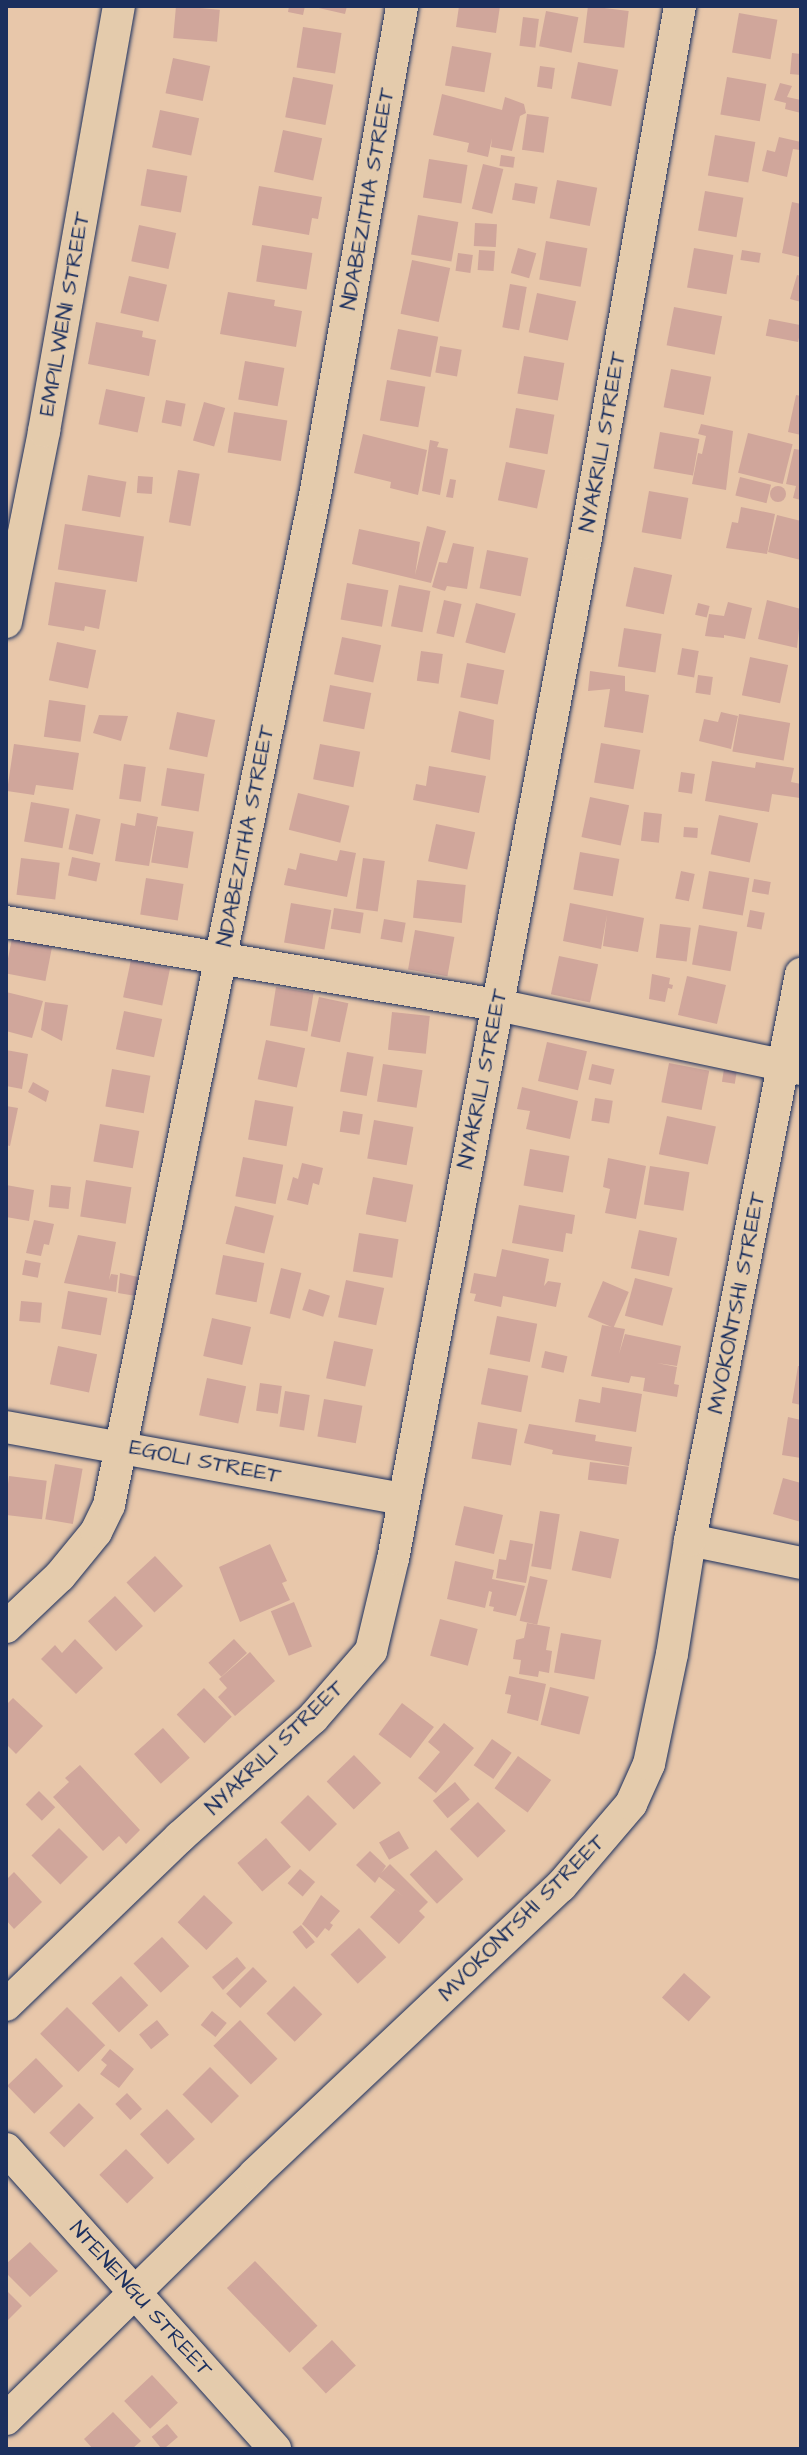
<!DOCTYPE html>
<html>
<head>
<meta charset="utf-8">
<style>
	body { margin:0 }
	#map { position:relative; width:807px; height:2455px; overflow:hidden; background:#e8c7aa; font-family:"Architects Daughter",sans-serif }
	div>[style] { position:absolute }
	.building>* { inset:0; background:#d0a69b; transform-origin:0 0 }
	.round { border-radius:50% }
	.roads { filter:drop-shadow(0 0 2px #1b2f5e) drop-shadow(0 0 2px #1b2f5e) }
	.street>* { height:32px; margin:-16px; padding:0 16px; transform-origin:16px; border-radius:16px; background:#e4cbac }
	span { translate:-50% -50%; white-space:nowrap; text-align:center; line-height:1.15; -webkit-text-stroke:6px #e4cbac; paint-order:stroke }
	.street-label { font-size:22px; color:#1b2f5e }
	.frame { position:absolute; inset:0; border:8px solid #1b2f5e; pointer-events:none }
</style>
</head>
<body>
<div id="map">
	<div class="building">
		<i style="left:176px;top:6px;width:44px;height:32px;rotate:5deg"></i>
		<i style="clip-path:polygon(289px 6px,305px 6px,303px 15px,288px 12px)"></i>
		<i style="clip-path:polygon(310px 6px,347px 6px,345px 14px)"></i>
		<i style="clip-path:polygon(459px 6px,500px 6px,496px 33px,456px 27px)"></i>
		<i style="left:588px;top:6px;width:41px;height:37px;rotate:7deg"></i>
		<i style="left:546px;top:11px;width:33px;height:36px;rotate:11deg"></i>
		<i style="left:739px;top:13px;width:39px;height:40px;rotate:10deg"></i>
		<i style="left:523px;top:17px;width:16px;height:29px;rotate:7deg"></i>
		<i style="left:303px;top:27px;width:39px;height:41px;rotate:9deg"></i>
		<i style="left:452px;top:46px;width:40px;height:40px;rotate:10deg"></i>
		<i style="clip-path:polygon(792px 53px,801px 54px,801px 75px,790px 74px)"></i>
		<i style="left:173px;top:58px;width:38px;height:36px;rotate:12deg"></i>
		<i style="left:578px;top:62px;width:41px;height:37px;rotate:11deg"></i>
		<i style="left:540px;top:66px;width:15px;height:21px;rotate:8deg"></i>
		<i style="left:293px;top:77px;width:41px;height:41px;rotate:11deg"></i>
		<i style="left:727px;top:77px;width:40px;height:38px;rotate:10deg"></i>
		<i style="clip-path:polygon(780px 83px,792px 86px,787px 97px,801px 100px,801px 113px,785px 109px,786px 103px,774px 100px)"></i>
		<i style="clip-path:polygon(442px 94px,502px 110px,505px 97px,524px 104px,526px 113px,520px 116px,512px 151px,491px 147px,492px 138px,488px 157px,467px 152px,469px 143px,433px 135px)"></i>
		<i style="left:160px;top:110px;width:40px;height:38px;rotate:12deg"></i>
		<i style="left:527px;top:114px;width:22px;height:36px;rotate:8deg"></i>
		<i style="left:283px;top:130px;width:40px;height:43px;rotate:12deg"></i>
		<i style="left:715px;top:135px;width:41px;height:41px;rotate:10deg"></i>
		<i style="clip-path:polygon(779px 137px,801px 142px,800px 150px,793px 149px,787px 177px,762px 171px,767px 150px,775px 152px)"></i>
		<i style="left:501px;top:155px;width:14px;height:11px;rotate:8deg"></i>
		<i style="left:429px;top:159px;width:39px;height:39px;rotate:9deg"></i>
		<i style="left:483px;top:164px;width:21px;height:46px;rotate:14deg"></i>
		<i style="left:147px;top:169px;width:41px;height:37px;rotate:10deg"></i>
		<i style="left:557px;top:180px;width:41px;height:39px;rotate:11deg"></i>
		<i style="left:515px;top:183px;width:23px;height:17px;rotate:10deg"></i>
		<i style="clip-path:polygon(259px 186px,322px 197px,318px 219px,312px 218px,309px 235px,252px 225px)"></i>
		<i style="left:705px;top:191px;width:39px;height:40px;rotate:10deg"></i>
		<i style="clip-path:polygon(792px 202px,801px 204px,799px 257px,782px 253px)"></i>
		<i style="left:418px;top:215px;width:41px;height:40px;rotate:10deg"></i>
		<i style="left:475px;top:223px;width:22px;height:23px;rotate:3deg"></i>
		<i style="left:139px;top:225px;width:38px;height:37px;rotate:12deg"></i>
		<i style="left:546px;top:241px;width:42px;height:39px;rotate:10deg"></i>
		<i style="left:262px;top:245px;width:51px;height:37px;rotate:9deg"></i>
		<i style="left:518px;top:248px;width:19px;height:26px;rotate:16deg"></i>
		<i style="left:694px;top:248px;width:40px;height:40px;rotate:10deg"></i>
		<i style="left:479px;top:250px;width:16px;height:20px;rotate:4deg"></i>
		<i style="left:742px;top:250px;width:19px;height:10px;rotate:9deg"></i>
		<i style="left:458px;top:253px;width:15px;height:18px;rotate:8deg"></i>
		<i style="left:412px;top:260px;width:39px;height:55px;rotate:12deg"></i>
		<i style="clip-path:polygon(797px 275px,801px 276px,801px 302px,790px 299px)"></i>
		<i style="left:129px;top:276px;width:39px;height:38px;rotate:13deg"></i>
		<i style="left:510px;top:284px;width:17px;height:44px;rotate:10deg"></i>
		<i style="clip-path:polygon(228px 292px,275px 300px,274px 306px,302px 311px,296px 347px,220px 334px)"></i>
		<i style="left:537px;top:293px;width:40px;height:40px;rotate:12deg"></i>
		<i style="left:674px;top:307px;width:49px;height:39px;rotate:11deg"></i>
		<i style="left:769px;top:319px;width:33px;height:17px;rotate:11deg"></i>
		<i style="clip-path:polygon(96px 322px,143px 331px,142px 337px,156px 340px,149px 376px,88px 364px)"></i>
		<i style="left:398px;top:329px;width:41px;height:41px;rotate:11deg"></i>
		<i style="left:440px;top:346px;width:22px;height:27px;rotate:10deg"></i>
		<i style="left:524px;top:356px;width:41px;height:38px;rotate:10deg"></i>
		<i style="left:245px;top:361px;width:40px;height:39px;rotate:10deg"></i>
		<i style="left:671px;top:369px;width:41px;height:39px;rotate:11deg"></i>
		<i style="left:387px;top:380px;width:39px;height:41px;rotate:10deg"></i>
		<i style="left:106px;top:389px;width:40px;height:36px;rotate:12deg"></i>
		<i style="clip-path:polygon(796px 395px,801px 396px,801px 435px,788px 432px)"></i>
		<i style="left:166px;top:400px;width:20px;height:23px;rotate:11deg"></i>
		<i style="left:204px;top:402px;width:22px;height:40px;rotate:16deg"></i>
		<i style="left:516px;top:408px;width:39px;height:40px;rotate:10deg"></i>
		<i style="left:234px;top:412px;width:54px;height:41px;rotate:9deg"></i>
		<i style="clip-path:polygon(701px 424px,733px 431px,726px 490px,692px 484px,698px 453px,702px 454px,706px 436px,698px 434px)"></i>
		<i style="left:660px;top:432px;width:40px;height:37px;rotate:10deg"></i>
		<i style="left:748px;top:433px;width:46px;height:41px;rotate:14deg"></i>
		<i style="clip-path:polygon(363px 434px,427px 450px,418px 495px,390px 488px,391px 482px,354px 473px)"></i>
		<i style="clip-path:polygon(430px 440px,439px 442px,437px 447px,448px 449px,440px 495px,422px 491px)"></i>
		<i style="clip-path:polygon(794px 449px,801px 450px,801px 500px,793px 498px,796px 486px,786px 484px)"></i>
		<i style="left:506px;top:462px;width:40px;height:39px;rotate:12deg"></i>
		<i style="left:178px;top:470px;width:22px;height:53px;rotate:10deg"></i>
		<i style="left:88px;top:475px;width:39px;height:36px;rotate:10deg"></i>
		<i style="left:138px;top:476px;width:15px;height:17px;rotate:4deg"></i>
		<i style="left:740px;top:477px;width:32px;height:19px;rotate:14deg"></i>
		<i style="clip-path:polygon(450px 479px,456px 480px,453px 498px,446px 497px)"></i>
		<i class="round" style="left:770px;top:486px;width:16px;height:16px"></i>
		<i style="left:649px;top:491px;width:40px;height:42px;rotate:10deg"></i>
		<i style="clip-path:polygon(741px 507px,775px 514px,767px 554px,726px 548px,732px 522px,738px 523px)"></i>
		<i style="clip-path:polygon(777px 515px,801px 521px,801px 560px,768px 552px)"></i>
		<i style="left:65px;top:524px;width:80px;height:46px;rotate:9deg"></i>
		<i style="clip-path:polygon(427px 526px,446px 531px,431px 583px,352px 564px,359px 529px,420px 542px,415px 575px)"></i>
		<i style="clip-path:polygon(453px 543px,474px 547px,467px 589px,447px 586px,445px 591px,432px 587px,439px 562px,447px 563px)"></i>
		<i style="left:487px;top:550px;width:42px;height:39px;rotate:11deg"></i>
		<i style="left:634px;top:567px;width:39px;height:40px;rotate:12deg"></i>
		<i style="clip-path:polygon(55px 582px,106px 590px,99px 629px,85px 626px,84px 631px,48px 625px)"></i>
		<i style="left:347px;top:583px;width:42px;height:37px;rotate:10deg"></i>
		<i style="left:399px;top:585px;width:32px;height:42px;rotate:11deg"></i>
		<i style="left:444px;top:600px;width:18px;height:34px;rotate:13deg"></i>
		<i style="clip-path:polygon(767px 600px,801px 609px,797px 648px,758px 639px)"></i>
		<i style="clip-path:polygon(728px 602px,752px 608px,745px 639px,724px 635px,724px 638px,705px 636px,709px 614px,724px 616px)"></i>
		<i style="left:476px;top:603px;width:41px;height:41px;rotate:15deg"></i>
		<i style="left:698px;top:603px;width:12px;height:12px;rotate:14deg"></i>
		<i style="left:624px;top:628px;width:38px;height:39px;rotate:9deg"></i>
		<i style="left:342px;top:637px;width:40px;height:38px;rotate:12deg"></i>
		<i style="left:57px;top:642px;width:40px;height:39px;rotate:12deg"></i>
		<i style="left:682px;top:648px;width:17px;height:27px;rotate:10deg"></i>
		<i style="left:421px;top:651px;width:22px;height:30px;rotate:8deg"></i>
		<i style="left:750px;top:657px;width:39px;height:39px;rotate:12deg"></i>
		<i style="left:467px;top:663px;width:38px;height:35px;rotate:11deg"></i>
		<i style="clip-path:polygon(590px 671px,625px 676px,625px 691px,649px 695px,643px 733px,604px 727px,610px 689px,588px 691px)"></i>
		<i style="left:698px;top:675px;width:15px;height:18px;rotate:8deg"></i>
		<i style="left:330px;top:685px;width:42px;height:37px;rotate:11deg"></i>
		<i style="left:49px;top:700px;width:37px;height:37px;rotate:8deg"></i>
		<i style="clip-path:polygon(459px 711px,494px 720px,490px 760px,451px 752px)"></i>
		<i style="left:177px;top:712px;width:39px;height:38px;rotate:12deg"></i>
		<i style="clip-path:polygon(721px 712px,738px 716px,731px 749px,699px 741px,704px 719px,718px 722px)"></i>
		<i style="left:739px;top:714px;width:52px;height:38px;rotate:10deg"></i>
		<i style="clip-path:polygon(99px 715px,128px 716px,121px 741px,93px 733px)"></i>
		<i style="left:601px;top:743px;width:40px;height:40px;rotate:10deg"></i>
		<i style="clip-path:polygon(14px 744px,79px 753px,73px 790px,36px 785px,34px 795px,7px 791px)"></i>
		<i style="left:320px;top:744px;width:41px;height:36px;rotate:11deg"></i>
		<i style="clip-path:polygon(712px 761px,755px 768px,756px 762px,794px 768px,791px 782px,801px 784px,800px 798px,772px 794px,769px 812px,705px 801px)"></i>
		<i style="left:124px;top:764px;width:22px;height:35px;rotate:8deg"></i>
		<i style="clip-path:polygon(429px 766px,486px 776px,479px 813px,413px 800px,416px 784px,426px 786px)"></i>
		<i style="left:167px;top:768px;width:38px;height:38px;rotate:9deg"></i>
		<i style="left:681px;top:772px;width:14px;height:20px;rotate:8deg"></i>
		<i style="left:298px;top:793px;width:53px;height:38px;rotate:14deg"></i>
		<i style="left:590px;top:797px;width:40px;height:41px;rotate:12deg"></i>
		<i style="left:31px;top:802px;width:39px;height:40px;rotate:10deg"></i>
		<i style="left:644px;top:812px;width:18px;height:29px;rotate:6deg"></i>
		<i style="clip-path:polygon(137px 813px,158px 817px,149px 866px,115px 861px,121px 823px,135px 826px)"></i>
		<i style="left:76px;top:814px;width:25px;height:36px;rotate:12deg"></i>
		<i style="left:719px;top:815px;width:40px;height:40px;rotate:12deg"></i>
		<i style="left:436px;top:824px;width:40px;height:38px;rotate:12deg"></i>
		<i style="left:157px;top:826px;width:37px;height:37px;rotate:9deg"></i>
		<i style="left:684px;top:827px;width:14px;height:10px;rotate:4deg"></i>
		<i style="clip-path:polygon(340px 850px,356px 853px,347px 897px,284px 885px,288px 868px,296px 870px,300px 853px,337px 861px)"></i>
		<i style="left:580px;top:852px;width:40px;height:38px;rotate:10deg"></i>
		<i style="left:72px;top:857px;width:29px;height:19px;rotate:12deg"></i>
		<i style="left:21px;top:858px;width:39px;height:37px;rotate:7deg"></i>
		<i style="left:363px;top:858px;width:22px;height:51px;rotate:8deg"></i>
		<i style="left:681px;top:871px;width:14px;height:28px;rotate:12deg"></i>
		<i style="left:709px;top:871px;width:41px;height:38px;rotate:10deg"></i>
		<i style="left:146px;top:878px;width:38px;height:37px;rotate:9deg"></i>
		<i style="left:754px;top:879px;width:17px;height:13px;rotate:10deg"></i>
		<i style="left:417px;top:880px;width:49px;height:38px;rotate:6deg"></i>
		<i style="left:291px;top:903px;width:41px;height:40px;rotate:10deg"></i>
		<i style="clip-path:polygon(570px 903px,644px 918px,638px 952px,603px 946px,607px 915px,601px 949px,563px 941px)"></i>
		<i style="left:334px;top:908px;width:30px;height:21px;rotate:9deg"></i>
		<i style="left:750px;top:910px;width:15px;height:17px;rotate:11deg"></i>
		<i style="left:384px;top:919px;width:22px;height:20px;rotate:10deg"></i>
		<i style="left:660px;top:924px;width:31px;height:34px;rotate:7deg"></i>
		<i style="left:699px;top:925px;width:39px;height:40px;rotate:10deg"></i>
		<i style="left:415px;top:930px;width:40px;height:40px;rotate:10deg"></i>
		<i style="left:13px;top:933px;width:41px;height:41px;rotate:11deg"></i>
		<i style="left:559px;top:956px;width:40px;height:39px;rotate:12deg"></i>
		<i style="left:131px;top:960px;width:40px;height:38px;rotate:12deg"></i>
		<i style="clip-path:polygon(652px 974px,670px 978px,669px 984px,673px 985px,672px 989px,668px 988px,665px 1002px,649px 999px)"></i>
		<i style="left:687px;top:976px;width:40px;height:40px;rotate:13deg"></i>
		<i style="left:276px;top:987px;width:38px;height:39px;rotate:9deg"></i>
		<i style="clip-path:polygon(6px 992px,43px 1001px,32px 1038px,6px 1031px)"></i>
		<i style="left:319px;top:997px;width:30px;height:40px;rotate:12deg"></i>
		<i style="clip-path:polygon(45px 1002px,68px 1005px,62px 1041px,41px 1030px)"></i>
		<i style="left:124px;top:1011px;width:39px;height:39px;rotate:12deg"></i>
		<i style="left:392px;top:1012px;width:38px;height:38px;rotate:6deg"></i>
		<i style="left:266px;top:1040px;width:40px;height:40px;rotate:12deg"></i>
		<i style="left:547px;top:1042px;width:41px;height:40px;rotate:13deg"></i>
		<i style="clip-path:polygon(6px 1050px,28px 1054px,22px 1089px,6px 1086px)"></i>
		<i style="left:347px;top:1052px;width:27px;height:40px;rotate:10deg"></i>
		<i style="left:669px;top:1063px;width:41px;height:40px;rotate:11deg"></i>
		<i style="left:383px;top:1064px;width:40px;height:38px;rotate:9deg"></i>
		<i style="left:592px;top:1064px;width:23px;height:16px;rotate:13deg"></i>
		<i style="left:112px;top:1069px;width:39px;height:38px;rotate:10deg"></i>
		<i style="left:724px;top:1069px;width:13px;height:13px;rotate:9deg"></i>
		<i style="clip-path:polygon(33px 1082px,49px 1091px,46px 1102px,28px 1092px)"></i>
		<i style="clip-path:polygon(522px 1087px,578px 1101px,570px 1139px,526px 1129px,530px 1111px,517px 1109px)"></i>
		<i style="left:595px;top:1098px;width:18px;height:23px;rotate:9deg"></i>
		<i style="left:255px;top:1100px;width:39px;height:40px;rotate:10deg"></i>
		<i style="clip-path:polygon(6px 1106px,18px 1108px,10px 1146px,6px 1145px)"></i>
		<i style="left:343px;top:1111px;width:20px;height:21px;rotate:9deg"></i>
		<i style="left:667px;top:1116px;width:50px;height:39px;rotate:12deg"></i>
		<i style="left:374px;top:1120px;width:40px;height:39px;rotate:10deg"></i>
		<i style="left:100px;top:1124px;width:40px;height:38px;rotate:10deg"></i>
		<i style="left:530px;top:1149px;width:40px;height:37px;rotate:10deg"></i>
		<i style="left:243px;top:1157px;width:41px;height:40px;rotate:11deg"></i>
		<i style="clip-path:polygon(608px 1158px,646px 1166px,636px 1219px,605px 1213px,610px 1189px,603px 1187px)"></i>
		<i style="clip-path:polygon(302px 1163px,323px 1168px,319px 1185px,313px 1183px,308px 1205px,287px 1200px,293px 1177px,298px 1179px)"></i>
		<i style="left:650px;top:1166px;width:40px;height:39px;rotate:9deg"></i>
		<i style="left:373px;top:1177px;width:41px;height:38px;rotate:11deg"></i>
		<i style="left:86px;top:1180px;width:46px;height:37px;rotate:9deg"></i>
		<i style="clip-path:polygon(6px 1185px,34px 1190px,29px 1221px,6px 1217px)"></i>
		<i style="left:51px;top:1185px;width:20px;height:22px;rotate:6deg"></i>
		<i style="clip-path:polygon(519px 1205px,575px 1215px,572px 1234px,566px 1233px,563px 1252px,512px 1243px)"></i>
		<i style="left:235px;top:1206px;width:40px;height:39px;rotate:14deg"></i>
		<i style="clip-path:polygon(34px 1220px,54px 1224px,49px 1245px,44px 1244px,41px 1256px,26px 1253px)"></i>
		<i style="left:639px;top:1230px;width:39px;height:39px;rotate:12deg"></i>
		<i style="left:359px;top:1233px;width:40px;height:39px;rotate:9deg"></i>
		<i style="clip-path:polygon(78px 1235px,116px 1242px,109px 1280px,111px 1274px,118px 1275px,116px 1292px,64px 1283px)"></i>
		<i style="clip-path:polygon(502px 1249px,549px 1259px,544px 1286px,548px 1281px,561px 1283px,556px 1307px,503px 1296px,501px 1307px,474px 1301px,476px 1294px,470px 1293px,474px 1273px,496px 1277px)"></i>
		<i style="left:223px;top:1255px;width:42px;height:40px;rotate:11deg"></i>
		<i style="left:25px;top:1260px;width:16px;height:15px;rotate:11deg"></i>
		<i style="left:281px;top:1268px;width:21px;height:47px;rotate:14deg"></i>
		<i style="clip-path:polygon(120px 1273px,138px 1277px,136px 1296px,118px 1293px)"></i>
		<i style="left:635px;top:1278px;width:39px;height:39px;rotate:15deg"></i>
		<i style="left:346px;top:1280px;width:39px;height:38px;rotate:12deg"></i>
		<i style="left:603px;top:1281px;width:28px;height:39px;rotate:23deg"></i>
		<i style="left:309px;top:1289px;width:22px;height:22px;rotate:18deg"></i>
		<i style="left:68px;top:1291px;width:40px;height:38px;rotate:10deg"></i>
		<i style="left:21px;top:1301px;width:21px;height:20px;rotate:5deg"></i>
		<i style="left:497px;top:1316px;width:41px;height:39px;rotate:11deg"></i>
		<i style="left:212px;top:1318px;width:40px;height:39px;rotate:13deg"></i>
		<i style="clip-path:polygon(602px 1325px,625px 1329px,619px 1354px,625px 1334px,681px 1346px,677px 1366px,657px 1363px,677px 1367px,674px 1384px,679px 1385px,677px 1397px,643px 1391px,645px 1378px,631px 1376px,629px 1383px,591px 1376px)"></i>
		<i style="left:334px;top:1341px;width:40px;height:38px;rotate:12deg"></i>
		<i style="left:58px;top:1346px;width:40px;height:39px;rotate:12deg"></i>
		<i style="left:545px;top:1351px;width:23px;height:17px;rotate:13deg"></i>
		<i style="clip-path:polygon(798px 1366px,801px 1366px,801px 1405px,792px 1403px)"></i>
		<i style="left:488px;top:1368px;width:41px;height:37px;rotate:11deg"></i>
		<i style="left:207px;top:1378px;width:40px;height:38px;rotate:12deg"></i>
		<i style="left:260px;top:1383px;width:22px;height:28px;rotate:8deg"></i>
		<i style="clip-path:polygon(602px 1387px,642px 1394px,636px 1432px,575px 1422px,579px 1399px,600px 1403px)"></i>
		<i style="left:285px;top:1391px;width:25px;height:36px;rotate:9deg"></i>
		<i style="left:324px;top:1399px;width:39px;height:38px;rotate:10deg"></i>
		<i style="clip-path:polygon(788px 1417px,801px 1420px,801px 1458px,782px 1455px)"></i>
		<i style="left:478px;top:1422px;width:40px;height:37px;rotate:10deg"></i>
		<i style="clip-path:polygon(529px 1424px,596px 1435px,595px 1441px,632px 1447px,629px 1466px,552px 1454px,553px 1450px,524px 1443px)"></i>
		<i style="left:590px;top:1462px;width:39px;height:18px;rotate:7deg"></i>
		<i style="left:55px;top:1464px;width:28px;height:56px;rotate:10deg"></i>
		<i style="left:9px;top:1476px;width:38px;height:39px;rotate:7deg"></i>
		<i style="clip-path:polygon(783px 1478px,801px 1483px,801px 1522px,773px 1514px)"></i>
		<i style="left:464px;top:1506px;width:40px;height:40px;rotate:13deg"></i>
		<i style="left:540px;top:1511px;width:20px;height:56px;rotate:9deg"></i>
		<i style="left:580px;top:1531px;width:40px;height:40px;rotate:12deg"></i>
		<i style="clip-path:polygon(510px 1540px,533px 1544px,526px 1583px,496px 1578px,499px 1559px,506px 1560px)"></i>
		<i style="clip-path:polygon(270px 1544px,287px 1581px,282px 1583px,290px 1600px,240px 1622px,219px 1567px)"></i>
		<i style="left:155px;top:1556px;width:41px;height:39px;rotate:47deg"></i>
		<i style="clip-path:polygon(455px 1561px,494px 1570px,492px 1579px,525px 1586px,516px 1616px,493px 1611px,494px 1607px,489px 1606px,492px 1592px,489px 1591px,485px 1608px,447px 1599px)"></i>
		<i style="left:530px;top:1576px;width:18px;height:46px;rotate:13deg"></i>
		<i style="left:115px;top:1596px;width:41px;height:37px;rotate:47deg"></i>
		<i style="left:294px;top:1602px;width:48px;height:25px;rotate:68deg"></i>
		<i style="left:440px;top:1619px;width:39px;height:38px;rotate:15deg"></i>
		<i style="clip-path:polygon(527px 1623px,550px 1627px,546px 1650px,552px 1651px,549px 1673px,539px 1671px,538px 1677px,519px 1674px,521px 1660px,513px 1659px,516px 1640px,524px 1638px)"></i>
		<i style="left:561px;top:1633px;width:41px;height:40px;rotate:10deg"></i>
		<i style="clip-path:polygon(75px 1639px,103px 1668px,76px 1694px,41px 1659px,55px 1645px,62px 1653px)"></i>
		<i style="left:234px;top:1639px;width:19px;height:35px;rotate:47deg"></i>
		<i style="clip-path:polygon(250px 1652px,275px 1681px,235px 1716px,218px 1697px,227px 1688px,219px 1679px)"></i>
		<i style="clip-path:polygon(509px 1676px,546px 1684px,538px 1721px,507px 1713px,511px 1695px,505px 1694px)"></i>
		<i style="left:550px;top:1687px;width:40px;height:39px;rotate:14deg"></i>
		<i style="left:204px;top:1688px;width:40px;height:38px;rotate:46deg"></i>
		<i style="clip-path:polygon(13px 1698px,43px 1726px,16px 1754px,6px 1744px,6px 1705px)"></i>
		<i style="left:402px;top:1703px;width:40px;height:39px;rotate:37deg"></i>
		<i style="clip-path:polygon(444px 1723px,474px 1748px,436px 1793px,418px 1778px,440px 1752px,428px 1742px)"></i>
		<i style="left:163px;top:1728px;width:40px;height:39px;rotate:48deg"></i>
		<i style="left:492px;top:1739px;width:24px;height:32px;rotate:35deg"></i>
		<i style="left:354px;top:1755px;width:39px;height:38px;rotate:46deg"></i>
		<i style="left:518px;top:1756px;width:41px;height:40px;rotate:36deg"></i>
		<i style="clip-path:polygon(80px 1765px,140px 1830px,126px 1844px,119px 1836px,103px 1851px,53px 1797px,69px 1782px,65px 1778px)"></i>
		<i style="left:455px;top:1782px;width:23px;height:29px;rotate:50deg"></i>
		<i style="left:39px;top:1791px;width:23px;height:19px;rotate:45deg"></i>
		<i style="left:308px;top:1795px;width:41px;height:39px;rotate:45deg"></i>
		<i style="left:478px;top:1802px;width:40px;height:39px;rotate:46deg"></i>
		<i style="left:59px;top:1828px;width:41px;height:39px;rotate:45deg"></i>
		<i style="left:399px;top:1831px;width:20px;height:23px;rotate:60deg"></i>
		<i style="left:266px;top:1838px;width:38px;height:38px;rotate:49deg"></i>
		<i style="left:436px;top:1850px;width:40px;height:36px;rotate:47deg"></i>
		<i style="clip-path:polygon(370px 1851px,386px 1866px,375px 1883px,356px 1865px)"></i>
		<i style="clip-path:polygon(390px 1864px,428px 1902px,419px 1911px,425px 1917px,399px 1944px,370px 1917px,395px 1890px,404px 1897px,378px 1876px)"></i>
		<i style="left:300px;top:1869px;width:20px;height:19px;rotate:41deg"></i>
		<i style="clip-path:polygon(14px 1872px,42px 1902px,14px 1929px,6px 1920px,6px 1880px)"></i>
		<i style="left:204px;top:1895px;width:40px;height:38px;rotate:44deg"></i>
		<i style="clip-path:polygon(321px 1895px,340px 1911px,330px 1923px,333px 1925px,329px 1931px,325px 1928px,317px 1938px,302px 1924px)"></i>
		<i style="left:301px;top:1925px;width:22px;height:11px;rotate:51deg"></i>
		<i style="left:359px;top:1928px;width:40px;height:39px;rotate:47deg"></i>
		<i style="left:162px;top:1937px;width:40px;height:39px;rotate:47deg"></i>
		<i style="clip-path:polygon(237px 1957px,246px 1968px,223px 1990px,212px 1977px)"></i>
		<i style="left:253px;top:1967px;width:20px;height:38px;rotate:45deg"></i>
		<i style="left:684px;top:1973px;width:36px;height:33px;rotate:42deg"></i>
		<i style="left:121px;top:1976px;width:40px;height:40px;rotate:47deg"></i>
		<i style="left:294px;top:1986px;width:40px;height:39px;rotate:45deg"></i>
		<i style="left:67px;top:2007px;width:54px;height:38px;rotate:45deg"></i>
		<i style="left:212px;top:2011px;width:19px;height:18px;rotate:39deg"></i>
		<i style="left:157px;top:2020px;width:19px;height:23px;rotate:51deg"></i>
		<i style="left:240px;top:2020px;width:54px;height:37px;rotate:46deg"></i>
		<i style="clip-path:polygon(110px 2049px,134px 2069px,119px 2088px,100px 2074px,107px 2065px,101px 2060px)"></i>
		<i style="left:36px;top:2058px;width:39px;height:40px;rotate:46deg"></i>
		<i style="left:210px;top:2067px;width:41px;height:39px;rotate:45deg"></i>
		<i style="left:127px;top:2093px;width:22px;height:16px;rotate:47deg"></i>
		<i style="left:79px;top:2103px;width:21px;height:42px;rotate:45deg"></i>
		<i style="left:167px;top:2109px;width:41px;height:37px;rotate:47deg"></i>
		<i style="left:126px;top:2149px;width:40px;height:37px;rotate:46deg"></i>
		<i style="clip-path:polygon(30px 2242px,58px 2271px,30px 2297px,6px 2273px,6px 2264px)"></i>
		<i style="left:255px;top:2261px;width:90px;height:39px;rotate:46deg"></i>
		<i style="clip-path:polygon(6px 2290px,22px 2306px,6px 2322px)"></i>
		<i style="left:332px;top:2340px;width:35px;height:41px;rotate:47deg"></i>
		<i style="left:152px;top:2375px;width:38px;height:38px;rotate:47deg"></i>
		<i style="clip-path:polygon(113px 2412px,141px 2441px,132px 2449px,93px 2449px,84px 2439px)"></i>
		<i style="left:167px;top:2424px;width:17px;height:20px;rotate:50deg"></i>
	</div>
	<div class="roads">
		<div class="street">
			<i style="left:6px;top:622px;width:195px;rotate:-78.7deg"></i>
			<i style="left:44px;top:431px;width:432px;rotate:-80deg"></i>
			<i style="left:6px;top:922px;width:498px;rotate:9.6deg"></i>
			<i style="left:497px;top:1005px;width:311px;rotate:11.9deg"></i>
			<i style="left:6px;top:1427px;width:404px;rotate:10.3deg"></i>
			<i style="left:690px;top:1540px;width:113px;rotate:11.7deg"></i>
			<i style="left:6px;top:1627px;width:74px;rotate:-43.4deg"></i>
			<i style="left:60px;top:1576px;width:57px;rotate:-50.7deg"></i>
			<i style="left:96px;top:1532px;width:30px;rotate:-64deg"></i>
			<i style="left:109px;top:1505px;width:1036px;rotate:-78.47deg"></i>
			<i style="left:316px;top:490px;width:492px;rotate:-79.9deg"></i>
			<i style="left:6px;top:2005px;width:242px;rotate:-44deg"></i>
			<i style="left:180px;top:1837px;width:178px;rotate:-41.8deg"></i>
			<i style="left:313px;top:1718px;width:89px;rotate:-49.1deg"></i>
			<i style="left:371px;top:1651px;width:95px;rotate:-76.6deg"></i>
			<i style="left:393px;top:1559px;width:1034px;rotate:-79.3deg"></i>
			<i style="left:585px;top:543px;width:545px;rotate:-79.97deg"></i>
			<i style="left:6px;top:2149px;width:403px;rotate:48.1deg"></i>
			<i style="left:6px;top:2419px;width:349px;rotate:-44.5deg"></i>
			<i style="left:255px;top:2174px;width:420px;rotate:-43.3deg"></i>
			<i style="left:561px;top:1886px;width:108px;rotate:-49.5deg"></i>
			<i style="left:631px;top:1804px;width:44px;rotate:-65.8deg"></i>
			<i style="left:649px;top:1764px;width:112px;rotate:-78.2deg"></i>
			<i style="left:672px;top:1654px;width:115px;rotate:-81deg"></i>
			<i style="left:690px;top:1540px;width:577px;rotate:-78.9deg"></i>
		</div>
	</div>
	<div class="street-label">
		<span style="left:368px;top:199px;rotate:-80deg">NDABEZITHA STREET</span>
		<span style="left:65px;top:314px;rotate:-80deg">EMPILWENI STREET</span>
		<span style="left:603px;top:442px;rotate:-80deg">NYAKRILI STREET</span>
		<span style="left:246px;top:836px;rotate:-79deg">NDABEZITHA STREET</span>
		<span style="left:483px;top:1079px;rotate:-79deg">NYAKRILI STREET</span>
		<span style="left:737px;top:1303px;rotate:-79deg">MVOKONTSHI STREET</span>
		<span style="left:205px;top:1462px;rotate:11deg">EGOLI STREET</span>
		<span style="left:275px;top:1748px;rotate:-44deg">NYAKRILI STREET</span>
		<span style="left:522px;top:1918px;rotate:-45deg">MVOKONTSHI STREET</span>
		<span style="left:141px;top:2299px;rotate:48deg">NTENENGU STREET</span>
	</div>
	<div class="frame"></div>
</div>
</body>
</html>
